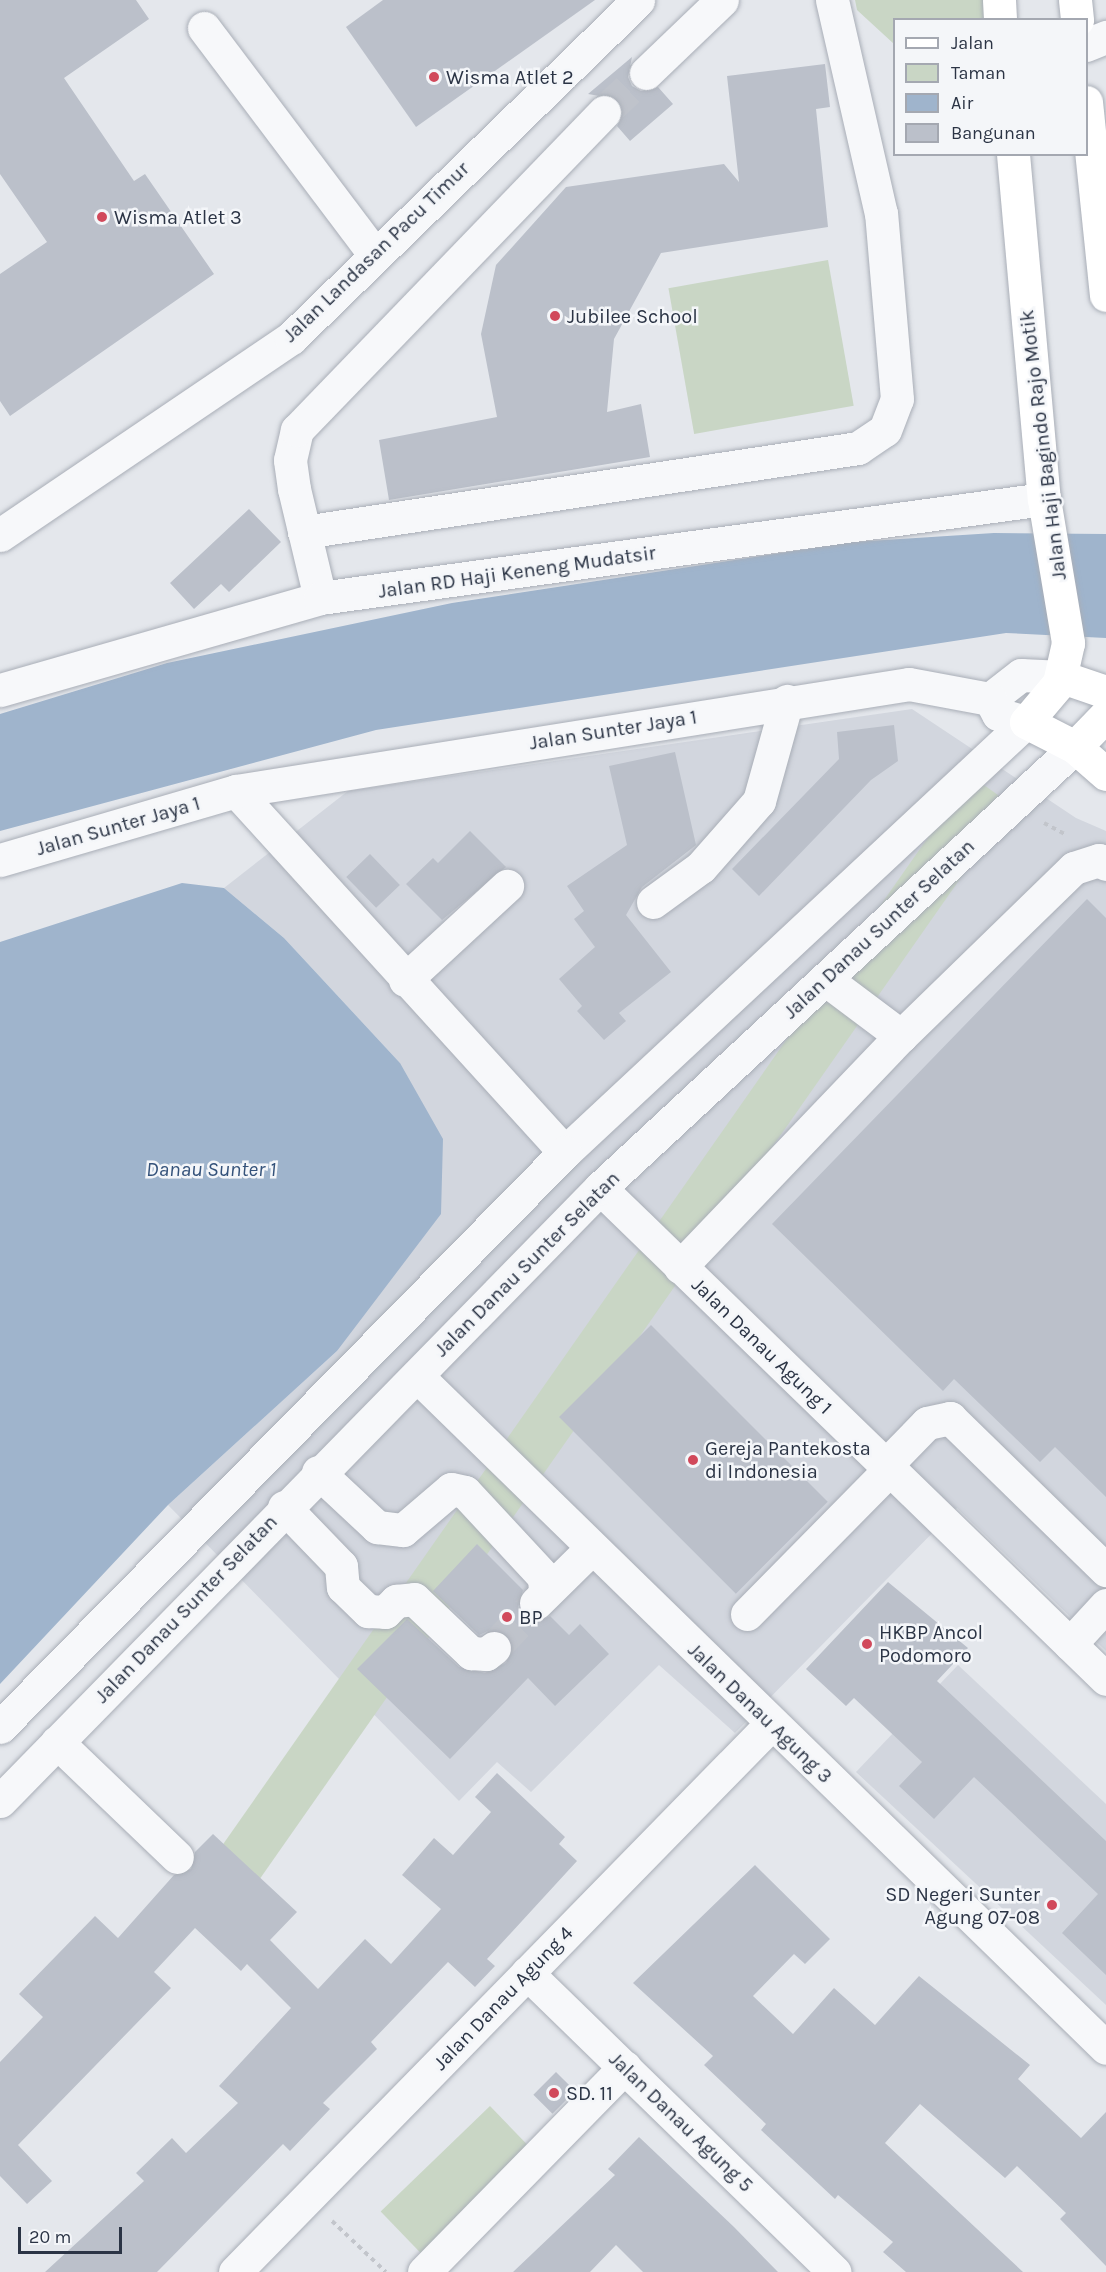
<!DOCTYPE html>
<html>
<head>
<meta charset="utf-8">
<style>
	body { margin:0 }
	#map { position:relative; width:1106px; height:2272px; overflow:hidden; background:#e4e7ec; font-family:Karla,sans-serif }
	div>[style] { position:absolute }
	.built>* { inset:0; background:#d2d6de }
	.green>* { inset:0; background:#c9d6c5; transform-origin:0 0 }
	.water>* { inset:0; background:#9fb4cc }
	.building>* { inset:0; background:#bbc0ca; transform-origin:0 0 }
	.minor-tunnel>* { height:33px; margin-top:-16.5px; transform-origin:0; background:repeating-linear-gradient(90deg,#bfc3cb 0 33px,transparent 0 49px) }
	.path>* { height:4px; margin-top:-2px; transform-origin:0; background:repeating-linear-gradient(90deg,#c2c5cb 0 4.5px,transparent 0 9px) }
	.roads { filter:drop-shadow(0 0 2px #a9aeb7) drop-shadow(0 0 2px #a9aeb7) }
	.minor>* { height:33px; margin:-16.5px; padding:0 16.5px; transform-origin:16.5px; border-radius:16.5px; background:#f7f8fa }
	.major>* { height:33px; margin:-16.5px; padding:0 16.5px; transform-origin:16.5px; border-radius:16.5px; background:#fff }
	.dots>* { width:16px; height:16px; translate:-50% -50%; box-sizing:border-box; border:3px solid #f4f6f9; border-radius:50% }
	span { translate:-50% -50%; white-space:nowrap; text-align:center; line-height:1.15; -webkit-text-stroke:5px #f4f6f9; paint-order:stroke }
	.poi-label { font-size:20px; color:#2b3445 }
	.left { translate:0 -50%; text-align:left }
	.right { translate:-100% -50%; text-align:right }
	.street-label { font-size:20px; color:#2b3445 }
	.water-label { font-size:21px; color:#34527a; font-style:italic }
	.legend { position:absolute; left:893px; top:18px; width:195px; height:138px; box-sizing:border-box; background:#f4f6f9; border:2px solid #a4a8b1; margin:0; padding:8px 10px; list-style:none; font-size:18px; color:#2b3445 }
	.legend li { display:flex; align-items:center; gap:12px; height:30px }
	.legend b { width:30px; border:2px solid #a4a8b1 }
	.scale { position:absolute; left:18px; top:2227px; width:104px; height:27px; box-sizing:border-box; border:3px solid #2b3445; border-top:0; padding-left:8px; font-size:18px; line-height:21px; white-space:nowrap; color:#2b3445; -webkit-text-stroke:4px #f4f6f9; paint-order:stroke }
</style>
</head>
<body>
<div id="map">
	<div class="built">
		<i style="clip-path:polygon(912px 709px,1076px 818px,1106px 831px,1106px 1651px,957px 1508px,735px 1733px,659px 1665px,531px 1792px,497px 1762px,459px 1801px,168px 1505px,337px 1351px,400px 1063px,284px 938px,224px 888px,348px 791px)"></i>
		<i style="clip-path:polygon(958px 1665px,1106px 1804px,1106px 2005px,856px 1772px)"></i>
	</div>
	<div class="green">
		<i style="clip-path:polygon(855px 0,993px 0,985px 19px,894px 20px,894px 44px,857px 10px)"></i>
		<i style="left:828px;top:260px;width:148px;height:162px;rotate:80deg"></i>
		<i style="left:971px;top:776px;width:50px;height:1359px;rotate:35deg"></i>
		<i style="left:490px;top:2106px;width:60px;height:152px;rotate:46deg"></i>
	</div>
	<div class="water">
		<i style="clip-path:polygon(994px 533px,1106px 534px,1106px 638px,1006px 633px,376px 730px,0 831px,0 714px,167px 663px,452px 603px,853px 542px)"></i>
		<i style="clip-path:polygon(182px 883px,224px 888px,284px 938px,400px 1063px,443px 1139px,441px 1214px,337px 1351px,168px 1505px,0 1684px,0 942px)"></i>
	</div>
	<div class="building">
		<i style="clip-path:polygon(0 0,136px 0,149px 19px,64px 78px,134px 181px,145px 174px,214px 274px,10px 416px,0 401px,0 274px,47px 242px,0 174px)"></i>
		<i style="clip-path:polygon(383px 0,595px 0,416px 127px,346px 27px)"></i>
		<i style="clip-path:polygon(632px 57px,628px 77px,632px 86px,641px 91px,658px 87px,673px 104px,630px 141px,617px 126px,622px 116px,617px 99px,588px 94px)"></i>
		<i style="clip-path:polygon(825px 64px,830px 107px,816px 109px,828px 227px,661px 253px,614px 339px,607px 412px,641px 404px,650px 457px,389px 500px,379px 440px,497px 417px,481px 334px,496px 265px,566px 187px,724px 164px,739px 182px,727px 76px)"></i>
		<i style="clip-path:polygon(249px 509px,281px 542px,229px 592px,221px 584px,194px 609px,170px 583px)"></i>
		<i style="clip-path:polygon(894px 725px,898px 761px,871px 780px,759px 896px,732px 869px,839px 759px,837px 732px)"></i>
		<i style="clip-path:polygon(675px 752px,696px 845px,642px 887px,626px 915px,671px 972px,619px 1013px,626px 1021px,604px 1040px,577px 1011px,582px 1006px,559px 979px,595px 947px,574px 919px,584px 911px,567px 886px,627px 845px,609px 766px)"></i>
		<i style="clip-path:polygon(470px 831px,506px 867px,442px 920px,406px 884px,433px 858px,438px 863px)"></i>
		<i style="left:370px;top:854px;width:43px;height:33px;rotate:46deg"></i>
		<i style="clip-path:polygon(1087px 899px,1106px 918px,1106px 1497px,1055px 1447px,1040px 1462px,954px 1379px,943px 1391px,772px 1224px)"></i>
		<i style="left:651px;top:1325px;width:250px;height:130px;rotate:45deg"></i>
		<i style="clip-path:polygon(477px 1544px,523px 1590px,518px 1607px,523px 1617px,540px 1621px,550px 1616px,569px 1635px,580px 1624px,609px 1654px,555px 1706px,528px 1678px,450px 1759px,357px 1669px,407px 1619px,459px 1667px,485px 1673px,506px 1663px,513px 1646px,509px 1636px,492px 1629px,479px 1635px,433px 1591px)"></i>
		<i style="clip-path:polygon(888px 1582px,968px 1648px,937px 1681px,1106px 1841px,1106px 1975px,1062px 1933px,1098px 1894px,974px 1777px,934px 1819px,899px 1786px,922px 1762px,854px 1698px,846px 1706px,806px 1669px)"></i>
		<i style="clip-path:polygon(497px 1773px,565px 1837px,559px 1844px,577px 1861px,487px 1959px,495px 1966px,475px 1987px,448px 1962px,371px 2042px,377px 2049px,323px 2103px,330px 2109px,290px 2151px,283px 2144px,157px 2272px,45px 2272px,144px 2181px,136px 2173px,172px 2138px,186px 2153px,238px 2103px,219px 2086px,291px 2008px,247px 1964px,241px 1971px,195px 1928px,154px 1972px,171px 1988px,18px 2145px,52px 2181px,27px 2204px,0 2176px,0 2062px,43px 2017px,19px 1994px,95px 1916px,118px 1938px,174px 1875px,191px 1869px,195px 1852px,213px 1834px,297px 1912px,270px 1940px,318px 1989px,365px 1939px,391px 1964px,441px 1909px,402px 1875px,434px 1838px,453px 1855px,491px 1812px,475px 1797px)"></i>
		<i style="clip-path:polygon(755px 1865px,830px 1939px,805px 1964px,794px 1954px,753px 1996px,793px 2034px,834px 1988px,875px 2025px,919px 1976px,1030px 2065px,1018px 2079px,1081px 2138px,1106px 2112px,1106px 2266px,1060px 2219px,1066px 2213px,1017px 2166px,1005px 2178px,920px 2104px,885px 2143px,1023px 2272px,906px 2272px,883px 2252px,893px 2242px,838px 2195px,835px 2199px,761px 2130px,766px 2124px,704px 2065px,713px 2056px,633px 1983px)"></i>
		<i style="left:556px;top:2072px;width:27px;height:32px;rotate:45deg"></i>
		<i style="clip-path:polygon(639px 2137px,734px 2227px,778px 2272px,643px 2272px,616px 2245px,590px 2272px,513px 2272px,615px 2175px,608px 2169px)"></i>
	</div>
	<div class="minor-tunnel">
		<i style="left:604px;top:112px;width:57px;rotate:-42.9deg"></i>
		<i style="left:494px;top:1648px;width:62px;rotate:-47deg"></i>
	</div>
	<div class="path">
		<i style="left:1044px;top:823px;width:26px;rotate:28deg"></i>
		<i style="left:332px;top:2221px;width:74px;rotate:43.4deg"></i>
	</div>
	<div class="roads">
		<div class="minor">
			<i style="left:204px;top:28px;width:284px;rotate:53deg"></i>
			<i style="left:1086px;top:45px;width:22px;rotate:-22deg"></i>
			<i style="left:646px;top:73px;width:105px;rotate:-43.8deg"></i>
			<i style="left:304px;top:532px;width:560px;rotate:-8.62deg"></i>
			<i style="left:858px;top:448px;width:32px;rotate:-34deg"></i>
			<i style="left:885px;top:430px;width:33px;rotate:-69deg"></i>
			<i style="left:897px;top:399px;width:186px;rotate:-94.9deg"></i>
			<i style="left:881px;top:214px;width:220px;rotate:-102.9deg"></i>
			<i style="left:0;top:535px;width:351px;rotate:-34.1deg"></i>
			<i style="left:291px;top:338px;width:484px;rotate:-44.2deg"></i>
			<i style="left:320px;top:598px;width:112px;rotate:-103.4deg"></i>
			<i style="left:294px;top:489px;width:29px;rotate:-98deg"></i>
			<i style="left:290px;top:460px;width:31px;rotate:-77deg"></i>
			<i style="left:297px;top:430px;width:442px;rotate:-46deg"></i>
			<i style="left:0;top:690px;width:333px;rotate:-16deg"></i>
			<i style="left:320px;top:598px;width:731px;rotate:-7.79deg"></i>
			<i style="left:990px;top:699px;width:39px;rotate:-38deg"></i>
			<i style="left:1021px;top:675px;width:41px;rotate:2.8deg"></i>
			<i style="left:236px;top:791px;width:488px;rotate:47.7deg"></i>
			<i style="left:0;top:860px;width:246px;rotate:-16.3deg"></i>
			<i style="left:236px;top:791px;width:681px;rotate:-9.03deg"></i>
			<i style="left:909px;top:684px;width:82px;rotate:10.5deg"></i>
			<i style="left:990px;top:699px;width:17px;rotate:62deg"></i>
			<i style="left:998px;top:714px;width:29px;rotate:16deg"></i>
			<i style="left:1026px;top:722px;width:630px;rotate:136.99deg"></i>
			<i style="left:565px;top:1152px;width:806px;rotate:134.5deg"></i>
			<i style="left:653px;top:902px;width:59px;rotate:-36.1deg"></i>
			<i style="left:701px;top:867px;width:88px;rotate:-48.7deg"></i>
			<i style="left:759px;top:801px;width:104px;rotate:-74.4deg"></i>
			<i style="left:825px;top:979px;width:95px;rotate:36.9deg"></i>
			<i style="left:405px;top:980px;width:139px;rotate:-42.7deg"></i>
			<i style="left:600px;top:1188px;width:705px;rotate:44.14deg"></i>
			<i style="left:680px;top:1267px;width:320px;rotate:-46.3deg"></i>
			<i style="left:901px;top:1036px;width:241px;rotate:-44.2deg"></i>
			<i style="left:1074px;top:868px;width:26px;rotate:-18deg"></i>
			<i style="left:1099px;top:860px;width:8px;rotate:30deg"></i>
			<i style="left:417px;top:1376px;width:962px;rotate:44.28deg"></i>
			<i style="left:885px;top:1466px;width:60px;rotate:-45.7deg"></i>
			<i style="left:927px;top:1423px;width:24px;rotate:-12deg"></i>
			<i style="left:950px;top:1418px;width:218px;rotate:44.3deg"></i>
			<i style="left:318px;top:1472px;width:81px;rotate:43deg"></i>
			<i style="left:377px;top:1527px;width:26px;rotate:7deg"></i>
			<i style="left:403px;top:1530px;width:63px;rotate:-40.5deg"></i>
			<i style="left:451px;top:1489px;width:14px;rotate:12deg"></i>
			<i style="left:465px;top:1492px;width:116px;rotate:47.1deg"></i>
			<i style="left:544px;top:1577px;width:15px;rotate:86deg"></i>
			<i style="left:284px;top:1507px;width:82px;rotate:46deg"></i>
			<i style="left:341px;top:1566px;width:21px;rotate:85deg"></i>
			<i style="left:343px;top:1587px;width:35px;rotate:44deg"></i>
			<i style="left:368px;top:1611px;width:17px;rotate:3deg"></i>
			<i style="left:385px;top:1612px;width:16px;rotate:-45deg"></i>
			<i style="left:396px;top:1601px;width:18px;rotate:-6deg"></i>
			<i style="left:414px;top:1599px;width:79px;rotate:43.5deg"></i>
			<i style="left:471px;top:1653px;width:15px;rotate:4deg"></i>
			<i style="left:486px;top:1654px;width:10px;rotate:-37deg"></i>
			<i style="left:536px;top:1603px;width:78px;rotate:-44.5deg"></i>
			<i style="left:747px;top:1614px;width:202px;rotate:-45.4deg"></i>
			<i style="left:1070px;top:1644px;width:53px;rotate:-47.3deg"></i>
			<i style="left:57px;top:1742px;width:166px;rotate:43.8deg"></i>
			<i style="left:0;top:1801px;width:858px;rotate:-45.61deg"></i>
			<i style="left:600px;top:1188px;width:648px;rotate:-42.87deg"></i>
			<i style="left:527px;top:1973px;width:429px;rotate:44.2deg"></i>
			<i style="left:235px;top:2272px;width:767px;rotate:-45.63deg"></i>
			<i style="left:424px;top:2272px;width:287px;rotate:-45.6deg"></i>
		</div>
		<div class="major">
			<i style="left:999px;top:0;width:20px;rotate:87deg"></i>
			<i style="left:1075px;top:0;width:20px;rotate:84deg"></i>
			<i style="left:1086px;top:102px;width:194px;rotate:84.1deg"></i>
			<i style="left:1013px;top:154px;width:346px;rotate:84.9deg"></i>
			<i style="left:1044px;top:499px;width:146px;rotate:80.5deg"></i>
			<i style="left:1068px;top:643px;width:41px;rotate:102.7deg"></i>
			<i style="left:1059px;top:683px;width:51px;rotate:130.2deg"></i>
			<i style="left:1026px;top:722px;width:55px;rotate:27deg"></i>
			<i style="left:1075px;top:747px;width:41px;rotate:41.1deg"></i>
			<i style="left:1062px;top:677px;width:46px;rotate:18.8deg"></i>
			<i style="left:1075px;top:747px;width:45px;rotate:-45.9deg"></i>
		</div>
	</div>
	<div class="dots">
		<i style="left:434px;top:77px;background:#d1495b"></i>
		<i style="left:102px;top:217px;background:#d1495b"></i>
		<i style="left:555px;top:316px;background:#d1495b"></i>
		<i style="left:693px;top:1460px;background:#d1495b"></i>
		<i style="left:507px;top:1617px;background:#d1495b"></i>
		<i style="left:867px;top:1644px;background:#d1495b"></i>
		<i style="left:1052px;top:1905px;background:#d1495b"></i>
		<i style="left:554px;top:2093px;background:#d1495b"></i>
	</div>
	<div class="poi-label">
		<span class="left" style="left:446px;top:77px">Wisma Atlet 2</span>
		<span class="left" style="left:114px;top:217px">Wisma Atlet 3</span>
		<span class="left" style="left:567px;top:316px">Jubilee School</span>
		<span class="left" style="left:705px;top:1460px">Gereja Pantekosta<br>di Indonesia</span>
		<span class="left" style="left:519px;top:1617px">BP</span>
		<span class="left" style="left:879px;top:1644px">HKBP Ancol<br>Podomoro</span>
		<span class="right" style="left:1040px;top:1906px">SD Negeri Sunter<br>Agung 07-08</span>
		<span class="left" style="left:566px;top:2093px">SD. 11</span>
	</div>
	<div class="street-label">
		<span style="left:376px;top:252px;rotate:-44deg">Jalan Landasan Pacu Timur</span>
		<span style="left:1043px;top:445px;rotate:-97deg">Jalan Haji Bagindo Rajo Motik</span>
		<span style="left:517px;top:572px;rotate:-8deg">Jalan RD Haji Keneng Mudatsir</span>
		<span style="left:613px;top:730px;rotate:-9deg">Jalan Sunter Jaya 1</span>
		<span style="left:118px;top:826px;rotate:-16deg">Jalan Sunter Jaya 1</span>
		<span style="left:879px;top:929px;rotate:-43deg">Jalan Danau Sunter Selatan</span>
		<span style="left:527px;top:1264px;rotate:-45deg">Jalan Danau Sunter Selatan</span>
		<span style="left:762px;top:1346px;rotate:44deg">Jalan Danau Agung 1</span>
		<span style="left:186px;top:1609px;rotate:-46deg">Jalan Danau Sunter Selatan</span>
		<span style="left:760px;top:1713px;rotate:44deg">Jalan Danau Agung 3</span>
		<span style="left:503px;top:1998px;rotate:-46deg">Jalan Danau Agung 4</span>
		<span style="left:681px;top:2122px;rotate:44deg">Jalan Danau Agung 5</span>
	</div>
	<div class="water-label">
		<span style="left:211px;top:1169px">Danau Sunter 1</span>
	</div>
	<ul class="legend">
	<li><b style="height:8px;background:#fff"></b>Jalan</li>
	<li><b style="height:16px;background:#c9d6c5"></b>Taman</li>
	<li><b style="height:16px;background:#9fb4cc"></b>Air</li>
	<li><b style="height:16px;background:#bbc0ca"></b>Bangunan</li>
	</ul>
	<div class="scale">20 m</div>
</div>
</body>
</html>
